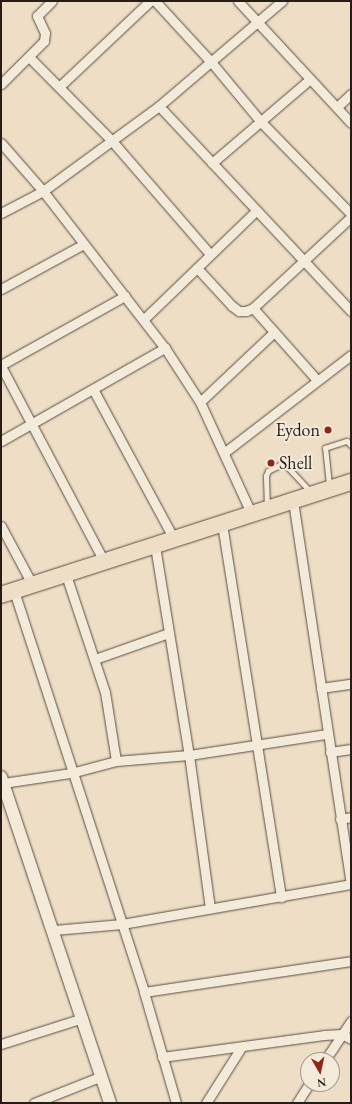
<!DOCTYPE html>
<html>
<head>
<meta charset="utf-8">
<style>
	body { margin:0 }
	#map { position:relative; width:352px; height:1104px; overflow:hidden; background:#eedec6; font-family:"EB Garamond",serif }
	div>[style] { position:absolute }
	.roads { filter:drop-shadow(0 0 1px #5a4d42) drop-shadow(0 0 1px #5a4d42) }
	.lane>* { height:4.5px; margin:-2.25px; padding:0 2.25px; transform-origin:2.25px; border-radius:2.25px; background:#f4eada }
	.street>* { height:9px; margin:-4.5px; padding:0 4.5px; transform-origin:4.5px; border-radius:4.5px; background:#f4eada }
	.secondary>* { height:12px; margin:-6px; padding:0 6px; transform-origin:6px; border-radius:6px; background:#f4eada }
	.highway>* { height:16px; margin:-8px; padding:0 8px; transform-origin:8px; border-radius:8px; background:#eedec6 }
	.dots>* { width:11px; height:11px; translate:-50% -50%; box-sizing:border-box; border:2px solid #f4eada; border-radius:50% }
	span { translate:-50% -50%; white-space:nowrap; text-align:center; line-height:1.15; -webkit-text-stroke:4px #f4eada; paint-order:stroke }
	.poi-label { font-size:18px; color:#281d16 }
	.right { translate:-100% -50%; text-align:right }
	.left { translate:0 -50%; text-align:left }
	.frame { position:absolute; inset:0; border:2px solid #281d16; pointer-events:none }
	.north { position:absolute; left:300px; top:1052px; width:40px; height:40px; box-sizing:border-box; background:#f4eada; border:1px solid #a2988c; border-radius:50%; rotate:171deg; font-size:11px; font-weight:700; line-height:16px; text-align:center; color:#281d16 }
	.north::after { content:''; display:block; margin:auto; width:14px; height:18px; background:#8f2418; clip-path:polygon(50% 0,100% 100%,50% 72%,0 100%) }
</style>
</head>
<body>
<div id="map">
	<div class="roads">
		<div class="lane">
			<i style="left:329px;top:485px;width:37px;rotate:-96deg"></i>
			<i style="left:325px;top:448px;width:23px;rotate:-18deg"></i>
			<i style="left:347px;top:441px;width:6px;rotate:45deg"></i>
			<i style="left:267px;top:507px;width:31px;rotate:-92deg"></i>
			<i style="left:266px;top:476px;width:5px;rotate:-68deg"></i>
			<i style="left:268px;top:471px;width:13px;rotate:-27deg"></i>
			<i style="left:280px;top:465px;width:6px"></i>
			<i style="left:286px;top:465px;width:37px;rotate:47deg"></i>
		</div>
		<div class="street">
			<i style="left:155px;top:1px;width:84px;rotate:47.4deg"></i>
			<i style="left:212px;top:63px;width:77px;rotate:50.3deg"></i>
			<i style="left:261px;top:122px;width:129px;rotate:45.6deg"></i>
			<i style="left:238px;top:1px;width:166px;rotate:47.2deg"></i>
			<i style="left:30px;top:58px;width:117px;rotate:45.3deg"></i>
			<i style="left:112px;top:141px;width:150px;rotate:49.1deg"></i>
			<i style="left:1px;top:84px;width:61px;rotate:-45deg"></i>
			<i style="left:44px;top:41px;width:8px;rotate:-83deg"></i>
			<i style="left:45px;top:33px;width:19px;rotate:-115deg"></i>
			<i style="left:37px;top:16px;width:21px;rotate:-45deg"></i>
			<i style="left:59px;top:87px;width:125px;rotate:-43.4deg"></i>
			<i style="left:159px;top:106px;width:281px;rotate:46.9deg"></i>
			<i style="left:337px;top:107px;width:19px;rotate:-43deg"></i>
			<i style="left:1px;top:143px;width:64px;rotate:48.8deg"></i>
			<i style="left:43px;top:191px;width:199px;rotate:52.2deg"></i>
			<i style="left:165px;top:348px;width:64px;rotate:57.1deg"></i>
			<i style="left:200px;top:402px;width:124px;rotate:65.3deg"></i>
			<i style="left:212px;top:163px;width:129px;rotate:-40.6deg"></i>
			<i style="left:1px;top:213px;width:47px;rotate:-27.6deg"></i>
			<i style="left:43px;top:191px;width:144px;rotate:-36.2deg"></i>
			<i style="left:159px;top:106px;width:162px;rotate:-40.5deg"></i>
			<i style="left:197px;top:268px;width:52px;rotate:47.4deg"></i>
			<i style="left:232px;top:306px;width:9px;rotate:36deg"></i>
			<i style="left:239px;top:311px;width:7px"></i>
			<i style="left:246px;top:311px;width:8px;rotate:-23deg"></i>
			<i style="left:253px;top:308px;width:134px;rotate:-42.9deg"></i>
			<i style="left:1px;top:289px;width:94px;rotate:-28.5deg"></i>
			<i style="left:253px;top:308px;width:96px;rotate:48.4deg"></i>
			<i style="left:144px;top:319px;width:156px;rotate:-44deg"></i>
			<i style="left:1px;top:365px;width:142px;rotate:-29.1deg"></i>
			<i style="left:1px;top:366px;width:223px;rotate:62.2deg"></i>
			<i style="left:94px;top:391px;width:168px;rotate:61.6deg"></i>
			<i style="left:200px;top:402px;width:102px;rotate:-43.4deg"></i>
			<i style="left:1px;top:441px;width:189px;rotate:-29.6deg"></i>
			<i style="left:225px;top:452px;width:159px;rotate:-37.6deg"></i>
			<i style="left:293px;top:501px;width:387px;rotate:81.4deg"></i>
			<i style="left:222px;top:524px;width:378px;rotate:81deg"></i>
			<i style="left:1px;top:526px;width:68px;rotate:61.9deg"></i>
			<i style="left:155px;top:546px;width:212px;rotate:80.8deg"></i>
			<i style="left:189px;top:755px;width:154px;rotate:82.2deg"></i>
			<i style="left:66px;top:575px;width:123px;rotate:71.6deg"></i>
			<i style="left:105px;top:692px;width:70px;rotate:80.9deg"></i>
			<i style="left:14px;top:591px;width:422px;rotate:72deg"></i>
			<i style="left:144px;top:992px;width:116px;rotate:73.9deg"></i>
			<i style="left:95px;top:659px;width:78px;rotate:-19.4deg"></i>
			<i style="left:321px;top:688px;width:30px;rotate:-8deg"></i>
			<i style="left:330px;top:752px;width:21px;rotate:-8deg"></i>
			<i style="left:3px;top:783px;width:69px;rotate:-8.4deg"></i>
			<i style="left:71px;top:773px;width:47px;rotate:-14.9deg"></i>
			<i style="left:116px;top:761px;width:73px;rotate:-4.7deg"></i>
			<i style="left:189px;top:755px;width:140px;rotate:-8.7deg"></i>
			<i style="left:340px;top:819px;width:11px;rotate:-10deg"></i>
			<i style="left:54px;top:930px;width:68px;rotate:-5deg"></i>
			<i style="left:122px;top:924px;width:232px;rotate:-9.9deg"></i>
			<i style="left:144px;top:992px;width:209px;rotate:-8.5deg"></i>
			<i style="left:1px;top:1044px;width:86px;rotate:-17.6deg"></i>
			<i style="left:162px;top:1057px;width:163px;rotate:-7.7deg"></i>
			<i style="left:324px;top:1035px;width:18px;rotate:-3deg"></i>
			<i style="left:342px;top:1034px;width:10px;rotate:29deg"></i>
			<i style="left:325px;top:1060px;width:47px;rotate:-56.3deg"></i>
			<i style="left:34px;top:1103px;width:73px;rotate:-21.7deg"></i>
			<i style="left:206px;top:1103px;width:67px;rotate:-57.7deg"></i>
			<i style="left:297px;top:1103px;width:22px;rotate:-58deg"></i>
		</div>
		<div class="secondary">
			<i style="left:1px;top:777px;width:344px;rotate:71.5deg"></i>
		</div>
		<div class="highway">
			<i style="left:1px;top:595px;width:368px;rotate:-17.9deg"></i>
		</div>
	</div>
	<div class="dots">
		<i style="left:328px;top:430px;background:#8f2418"></i>
		<i style="left:271px;top:463px;background:#8f2418"></i>
	</div>
	<div class="poi-label">
		<span class="right" style="left:320px;top:430px">Eydon</span>
		<span class="left" style="left:279px;top:463px">Shell</span>
	</div>
	<div class="frame"></div>
	<div class="north">N</div>
</div>
</body>
</html>
